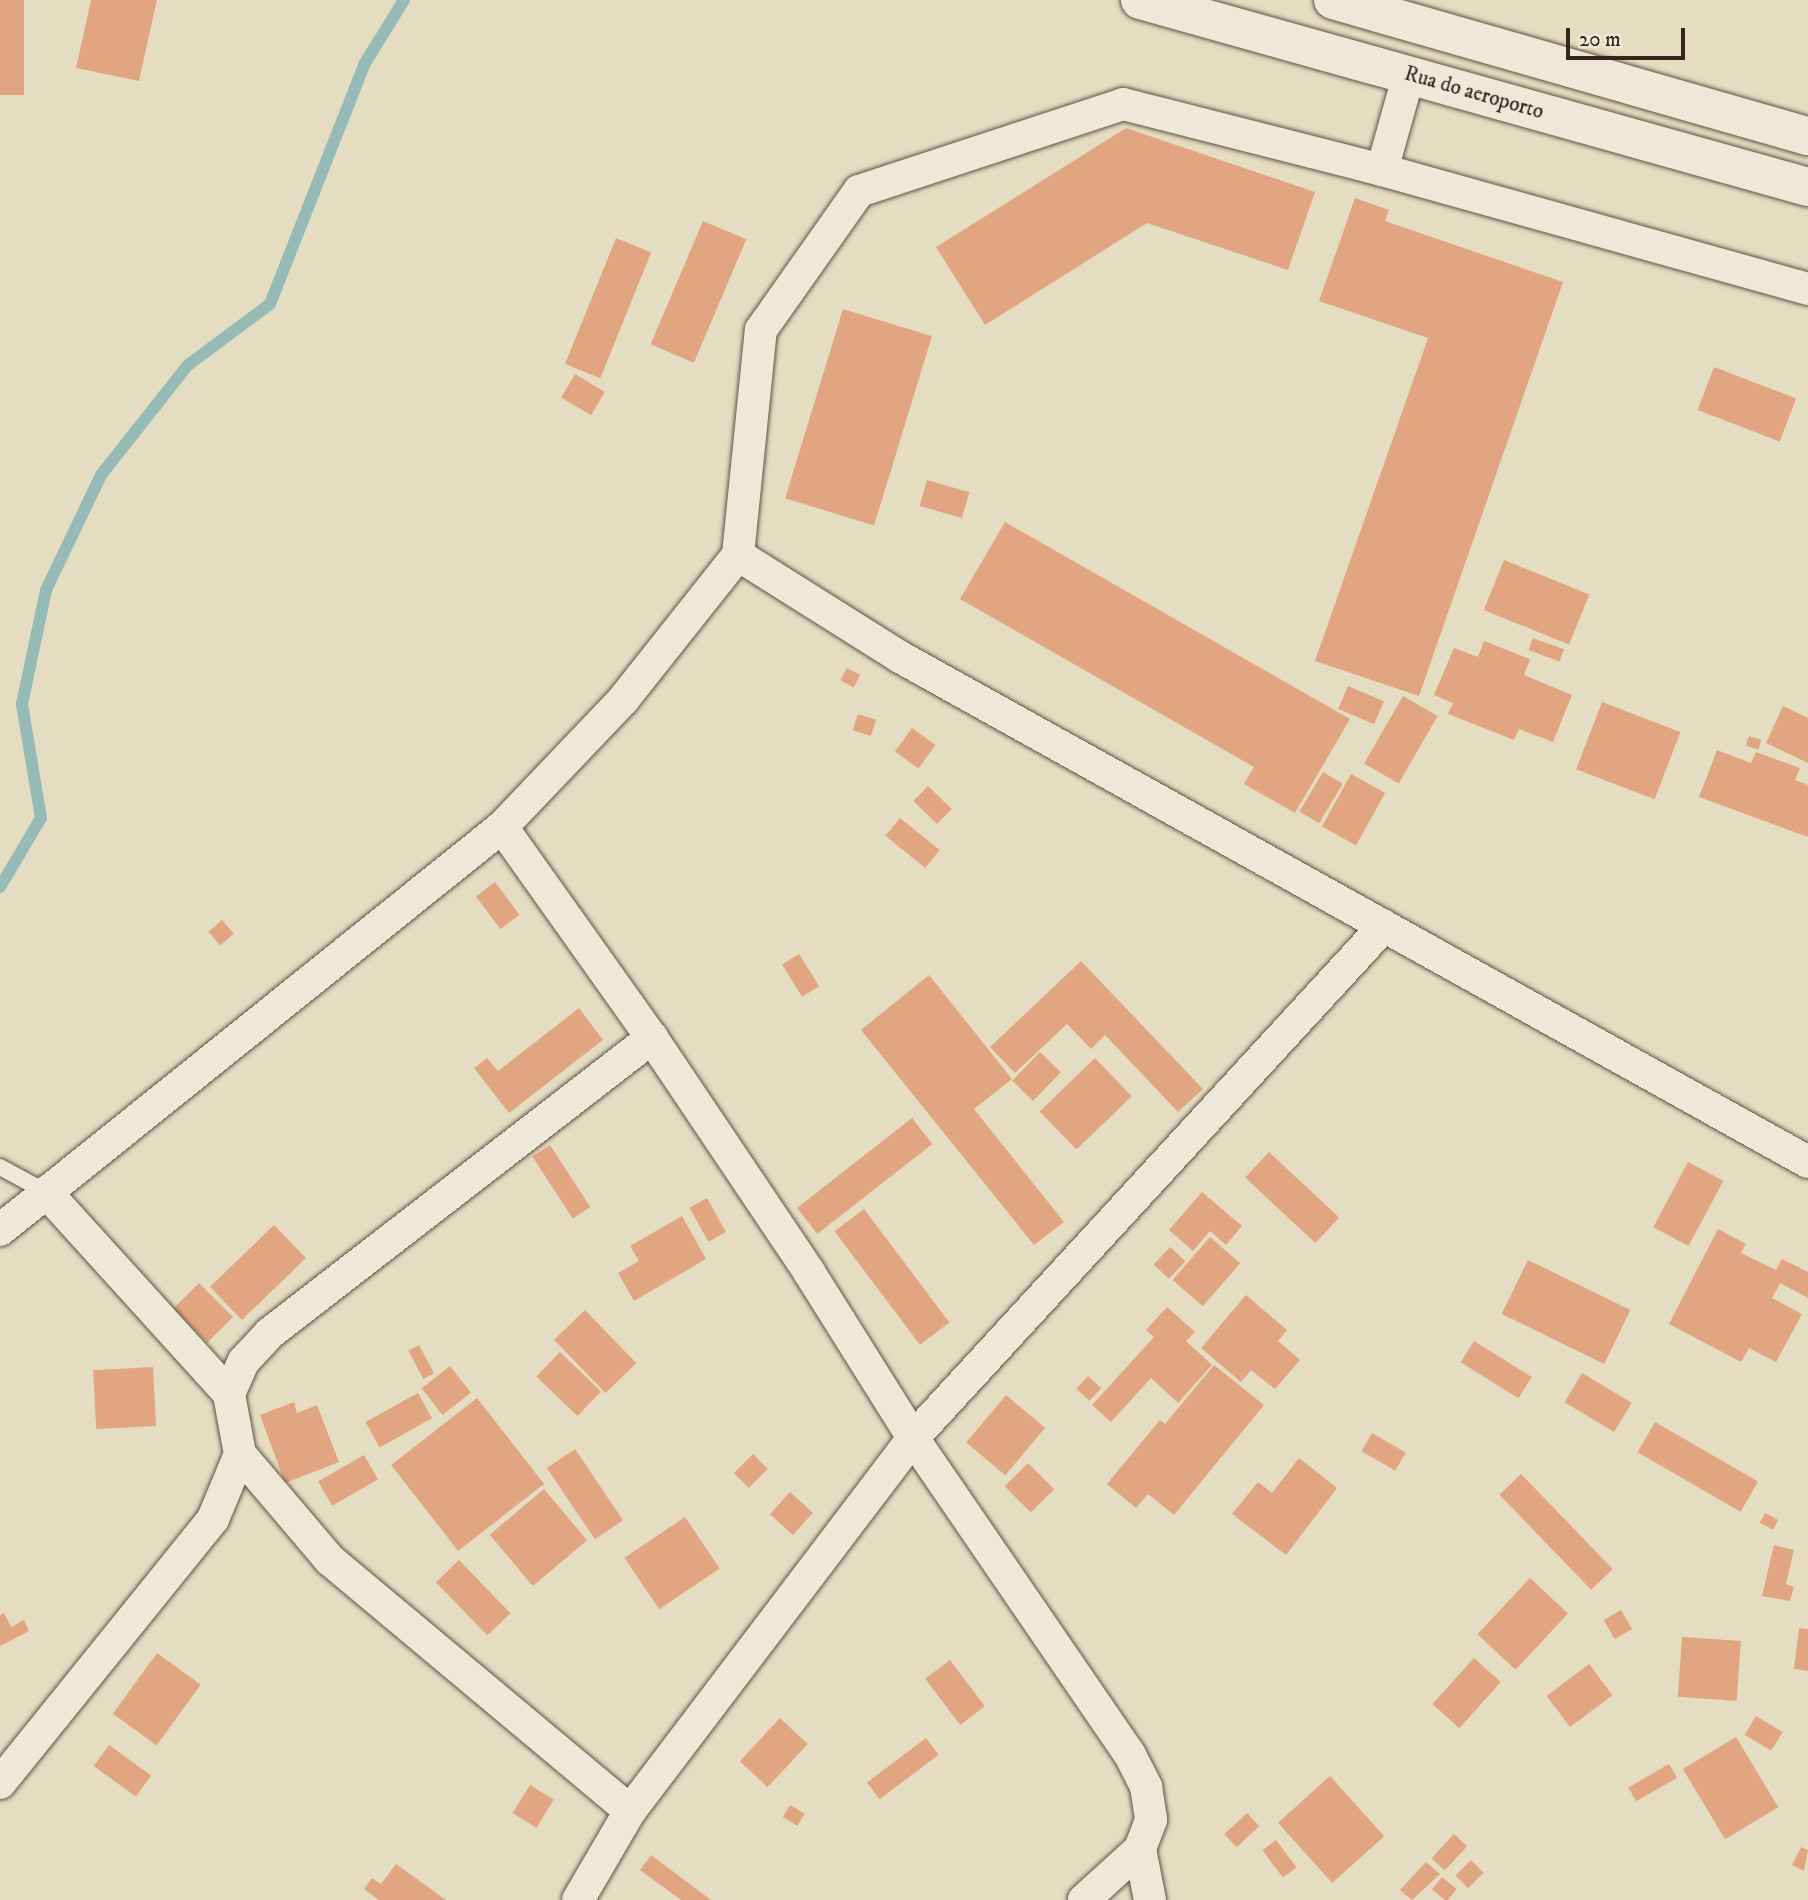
<!DOCTYPE html>
<html>
<head>
<meta charset="utf-8">
<style>
	body { margin:0 }
	#map { position:relative; width:1808px; height:1900px; overflow:hidden; background:#e5ddc1; font-family:"IM FELL DW Pica",serif }
	div>[style] { position:absolute }
	.stream>* { height:12px; margin:-6px; padding:0 6px; transform-origin:6px; border-radius:6px; background:#96bbb7 }
	.building>* { inset:0; background:#e2a582; transform-origin:0 0 }
	.roads { filter:drop-shadow(0 0 2px #625246) drop-shadow(0 0 2px #625246) }
	.service>* { height:16px; margin:-8px; padding:0 8px; transform-origin:8px; border-radius:8px; background:#eee9d7 }
	.minor>* { height:32px; margin:-16px; padding:0 16px; transform-origin:16px; border-radius:16px; background:#eee9d7 }
	.secondary>* { height:38px; margin:-19px; padding:0 19px; transform-origin:19px; border-radius:19px; background:#eee9d7 }
	span { translate:-50% -50%; white-space:nowrap; text-align:center; line-height:1.15; -webkit-text-stroke:6px #eee9d7; paint-order:stroke }
	.street-label { font-size:21px; color:#36241d }
	.scale { position:absolute; left:1566px; top:28px; width:119px; height:32px; box-sizing:border-box; border:4px solid #36241d; border-top:0; padding-left:9px; font-size:21px; line-height:24px; white-space:nowrap; color:#36241d; -webkit-text-stroke:5px #eee9d7; paint-order:stroke }
</style>
</head>
<body>
<div id="map">
	<div class="stream">
		<i style="left:0;top:887px;width:80px;rotate:-59.3deg"></i>
		<i style="left:41px;top:818px;width:116px;rotate:-99.5deg"></i>
		<i style="left:22px;top:704px;width:116px;rotate:-78.1deg"></i>
		<i style="left:46px;top:590px;width:127px;rotate:-64.4deg"></i>
		<i style="left:101px;top:475px;width:140px;rotate:-51.7deg"></i>
		<i style="left:188px;top:365px;width:102px;rotate:-36.6deg"></i>
		<i style="left:270px;top:304px;width:259px;rotate:-68.5deg"></i>
		<i style="left:365px;top:63px;width:74px;rotate:-58.2deg"></i>
	</div>
	<div class="building">
		<i style="left:0;top:0;width:24px;height:95px"></i>
		<i style="clip-path:polygon(91px 0,157px 0,139px 81px,76px 68px)"></i>
		<i style="clip-path:polygon(1126px 128px,1315px 192px,1288px 270px,1147px 223px,985px 325px,936px 247px)"></i>
		<i style="clip-path:polygon(1355px 198px,1389px 210px,1385px 221px,1563px 282px,1419px 696px,1315px 661px,1428px 338px,1319px 301px)"></i>
		<i style="left:703px;top:221px;width:47px;height:134px;rotate:23deg"></i>
		<i style="left:616px;top:238px;width:38px;height:136px;rotate:22deg"></i>
		<i style="left:843px;top:309px;width:93px;height:198px;rotate:17deg"></i>
		<i style="left:1714px;top:367px;width:88px;height:46px;rotate:21deg"></i>
		<i style="left:575px;top:374px;width:35px;height:27px;rotate:31deg"></i>
		<i style="left:927px;top:480px;width:44px;height:27px;rotate:16deg"></i>
		<i style="clip-path:polygon(1005px 522px,1350px 719px,1295px 813px,1244px 784px,1254px 767px,960px 599px)"></i>
		<i style="left:1504px;top:560px;width:92px;height:54px;rotate:22deg"></i>
		<i style="left:1533px;top:638px;width:33px;height:13px;rotate:20deg"></i>
		<i style="clip-path:polygon(1484px 641px,1530px 659px,1524px 675px,1572px 695px,1553px 742px,1519px 729px,1514px 740px,1448px 714px,1453px 703px,1434px 695px,1454px 648px,1478px 657px)"></i>
		<i style="left:847px;top:668px;width:15px;height:14px;rotate:28deg"></i>
		<i style="left:1348px;top:686px;width:39px;height:25px;rotate:23deg"></i>
		<i style="left:1403px;top:696px;width:40px;height:78px;rotate:30deg"></i>
		<i style="left:1602px;top:702px;width:84px;height:72px;rotate:21deg"></i>
		<i style="clip-path:polygon(1783px 706px,1808px 718px,1808px 763px,1766px 743px)"></i>
		<i style="left:858px;top:714px;width:19px;height:17px;rotate:18deg"></i>
		<i style="left:912px;top:728px;width:29px;height:29px;rotate:36deg"></i>
		<i style="left:1749px;top:736px;width:13px;height:10px;rotate:18deg"></i>
		<i style="clip-path:polygon(1717px 750px,1751px 763px,1756px 752px,1800px 768px,1795px 780px,1808px 785px,1808px 837px,1699px 797px)"></i>
		<i style="left:1323px;top:772px;width:23px;height:46px;rotate:31deg"></i>
		<i style="left:1351px;top:774px;width:39px;height:60px;rotate:29deg"></i>
		<i style="left:928px;top:786px;width:33px;height:21px;rotate:44deg"></i>
		<i style="left:900px;top:818px;width:51px;height:23px;rotate:39deg"></i>
		<i style="left:495px;top:882px;width:41px;height:24px;rotate:53deg"></i>
		<i style="left:222px;top:920px;width:18px;height:18px;rotate:49deg"></i>
		<i style="left:799px;top:954px;width:38px;height:20px;rotate:58deg"></i>
		<i style="clip-path:polygon(1081px 961px,1203px 1089px,1178px 1112px,1105px 1035px,1091px 1049px,1067px 1024px,1015px 1073px,990px 1047px)"></i>
		<i style="clip-path:polygon(929px 975px,1012px 1079px,974px 1109px,1064px 1222px,1034px 1245px,861px 1030px)"></i>
		<i style="clip-path:polygon(579px 1008px,603px 1040px,509px 1113px,474px 1068px,487px 1058px,498px 1071px)"></i>
		<i style="left:1040px;top:1052px;width:29px;height:40px;rotate:44deg"></i>
		<i style="left:1095px;top:1058px;width:53px;height:77px;rotate:46deg"></i>
		<i style="left:912px;top:1118px;width:33px;height:146px;rotate:52deg"></i>
		<i style="left:550px;top:1145px;width:74px;height:21px;rotate:57deg"></i>
		<i style="left:1269px;top:1152px;width:96px;height:35px;rotate:43deg"></i>
		<i style="left:1688px;top:1162px;width:40px;height:74px;rotate:28deg"></i>
		<i style="clip-path:polygon(1202px 1192px,1242px 1226px,1226px 1245px,1210px 1231px,1193px 1251px,1169px 1230px)"></i>
		<i style="left:707px;top:1198px;width:39px;height:20px;rotate:61deg"></i>
		<i style="left:864px;top:1209px;width:142px;height:37px;rotate:53deg"></i>
		<i style="clip-path:polygon(682px 1216px,706px 1259px,634px 1301px,618px 1273px,639px 1261px,630px 1246px)"></i>
		<i style="left:274px;top:1225px;width:46px;height:89px;rotate:46deg"></i>
		<i style="clip-path:polygon(1718px 1229px,1746px 1244px,1741px 1253px,1776px 1270px,1782px 1259px,1808px 1272px,1808px 1298px,1780px 1283px,1772px 1298px,1802px 1314px,1776px 1362px,1749px 1348px,1741px 1362px,1669px 1324px)"></i>
		<i style="left:1210px;top:1237px;width:40px;height:57px;rotate:41deg"></i>
		<i style="left:1170px;top:1247px;width:21px;height:24px;rotate:43deg"></i>
		<i style="left:1528px;top:1260px;width:114px;height:60px;rotate:26deg"></i>
		<i style="left:199px;top:1283px;width:48px;height:36px;rotate:45deg"></i>
		<i style="clip-path:polygon(1246px 1295px,1287px 1330px,1278px 1341px,1300px 1360px,1275px 1389px,1251px 1370px,1241px 1382px,1201px 1348px)"></i>
		<i style="clip-path:polygon(1167px 1307px,1195px 1332px,1186px 1341px,1212px 1365px,1178px 1403px,1151px 1378px,1111px 1422px,1092px 1405px,1154px 1337px,1146px 1330px)"></i>
		<i style="left:585px;top:1310px;width:74px;height:43px;rotate:46deg"></i>
		<i style="left:1474px;top:1341px;width:68px;height:25px;rotate:32deg"></i>
		<i style="left:419px;top:1345px;width:32px;height:12px;rotate:62deg"></i>
		<i style="left:560px;top:1352px;width:57px;height:34px;rotate:44deg"></i>
		<i style="clip-path:polygon(1214px 1365px,1264px 1405px,1174px 1515px,1148px 1494px,1136px 1508px,1107px 1484px,1160px 1420px,1165px 1424px)"></i>
		<i style="left:450px;top:1366px;width:34px;height:36px;rotate:52deg"></i>
		<i style="left:153px;top:1367px;width:59px;height:60px;rotate:87deg"></i>
		<i style="left:1582px;top:1373px;width:58px;height:34px;rotate:31deg"></i>
		<i style="left:1088px;top:1376px;width:18px;height:17px;rotate:43deg"></i>
		<i style="left:418px;top:1393px;width:29px;height:60px;rotate:61deg"></i>
		<i style="left:1006px;top:1395px;width:51px;height:62px;rotate:40deg"></i>
		<i style="left:477px;top:1398px;width:109px;height:109px;rotate:52deg"></i>
		<i style="clip-path:polygon(294px 1402px,297px 1413px,317px 1405px,339px 1462px,285px 1483px,260px 1415px)"></i>
		<i style="left:1655px;top:1422px;width:119px;height:35px;rotate:30deg"></i>
		<i style="left:1372px;top:1433px;width:39px;height:21px;rotate:30deg"></i>
		<i style="left:575px;top:1449px;width:86px;height:34px;rotate:56deg"></i>
		<i style="left:753px;top:1454px;width:21px;height:27px;rotate:45deg"></i>
		<i style="left:364px;top:1455px;width:28px;height:53px;rotate:60deg"></i>
		<i style="clip-path:polygon(1299px 1458px,1337px 1488px,1286px 1555px,1232px 1514px,1258px 1482px,1272px 1493px)"></i>
		<i style="left:1028px;top:1463px;width:37px;height:33px;rotate:45deg"></i>
		<i style="left:1521px;top:1474px;width:132px;height:30px;rotate:46deg"></i>
		<i style="left:544px;top:1489px;width:67px;height:71px;rotate:50deg"></i>
		<i style="left:790px;top:1492px;width:31px;height:30px;rotate:42deg"></i>
		<i style="left:1765px;top:1513px;width:15px;height:11px;rotate:28deg"></i>
		<i style="left:685px;top:1517px;width:62px;height:73px;rotate:56deg"></i>
		<i style="clip-path:polygon(1774px 1545px,1794px 1550px,1786px 1584px,1794px 1587px,1790px 1601px,1762px 1596px)"></i>
		<i style="left:459px;top:1560px;width:74px;height:32px;rotate:46deg"></i>
		<i style="left:1530px;top:1578px;width:52px;height:77px;rotate:43deg"></i>
		<i style="left:1621px;top:1610px;width:22px;height:20px;rotate:60deg"></i>
		<i style="clip-path:polygon(4px 1613px,11px 1627px,24px 1620px,29px 1631px,0 1646px,0 1615px)"></i>
		<i style="clip-path:polygon(1799px 1628px,1808px 1629px,1808px 1671px,1794px 1669px)"></i>
		<i style="left:1682px;top:1637px;width:59px;height:60px;rotate:4deg"></i>
		<i style="left:157px;top:1653px;width:54px;height:75px;rotate:36deg"></i>
		<i style="left:1474px;top:1658px;width:36px;height:62px;rotate:42deg"></i>
		<i style="left:950px;top:1660px;width:58px;height:31px;rotate:53deg"></i>
		<i style="left:1589px;top:1664px;width:39px;height:53px;rotate:53deg"></i>
		<i style="left:1756px;top:1716px;width:31px;height:22px;rotate:31deg"></i>
		<i style="left:780px;top:1718px;width:38px;height:59px;rotate:43deg"></i>
		<i style="left:1736px;top:1737px;width:82px;height:62px;rotate:59deg"></i>
		<i style="left:926px;top:1738px;width:21px;height:74px;rotate:53deg"></i>
		<i style="left:109px;top:1745px;width:52px;height:26px;rotate:36deg"></i>
		<i style="left:1669px;top:1764px;width:16px;height:47px;rotate:60deg"></i>
		<i style="left:1330px;top:1776px;width:81px;height:70px;rotate:48deg"></i>
		<i style="left:530px;top:1785px;width:28px;height:33px;rotate:32deg"></i>
		<i style="left:790px;top:1805px;width:17px;height:14px;rotate:31deg"></i>
		<i style="left:1247px;top:1813px;width:18px;height:31px;rotate:47deg"></i>
		<i style="left:1454px;top:1834px;width:18px;height:33px;rotate:43deg"></i>
		<i style="left:1276px;top:1840px;width:34px;height:17px;rotate:53deg"></i>
		<i style="clip-path:polygon(1801px 1847px,1808px 1850px,1804px 1871px,1792px 1865px)"></i>
		<i style="clip-path:polygon(651px 1855px,711px 1900px,681px 1900px,640px 1870px)"></i>
		<i style="left:1471px;top:1860px;width:18px;height:22px;rotate:45deg"></i>
		<i style="clip-path:polygon(1426px 1862px,1440px 1874px,1412px 1900px,1400px 1890px)"></i>
		<i style="clip-path:polygon(396px 1864px,446px 1900px,379px 1900px,364px 1889px,372px 1878px,381px 1884px)"></i>
		<i style="left:1442px;top:1877px;width:19px;height:16px;rotate:39deg"></i>
	</div>
	<div class="roads">
		<div class="service">
			<i style="left:0;top:1167px;width:52px;rotate:28.5deg"></i>
		</div>
		<div class="minor">
			<i style="left:1382px;top:170px;width:100px;rotate:-74.3deg"></i>
			<i style="left:738px;top:555px;width:191px;rotate:32.2deg"></i>
			<i style="left:900px;top:657px;width:1039px;rotate:29.08deg"></i>
			<i style="left:502px;top:827px;width:259px;rotate:54.6deg"></i>
			<i style="left:652px;top:1038px;width:282px;rotate:56.1deg"></i>
			<i style="left:809px;top:1272px;width:196px;rotate:57.9deg"></i>
			<i style="left:913px;top:1438px;width:384px;rotate:55.6deg"></i>
			<i style="left:1130px;top:1755px;width:36px;rotate:63deg"></i>
			<i style="left:1146px;top:1787px;width:33px;rotate:81deg"></i>
			<i style="left:1151px;top:1820px;width:31px;rotate:111deg"></i>
			<i style="left:1140px;top:1849px;width:76px;rotate:137.7deg"></i>
			<i style="left:46px;top:1192px;width:273px;rotate:47.8deg"></i>
			<i style="left:0;top:1230px;width:644px;rotate:-38.76deg"></i>
			<i style="left:502px;top:827px;width:175px;rotate:-46.4deg"></i>
			<i style="left:623px;top:700px;width:185px;rotate:-51.6deg"></i>
			<i style="left:738px;top:555px;width:226px;rotate:-84.2deg"></i>
			<i style="left:761px;top:330px;width:170px;rotate:-54.8deg"></i>
			<i style="left:859px;top:191px;width:278px;rotate:-18.2deg"></i>
			<i style="left:1123px;top:104px;width:267px;rotate:14.3deg"></i>
			<i style="left:1382px;top:170px;width:442px;rotate:15.6deg"></i>
			<i style="left:240px;top:1454px;width:139px;rotate:49.7deg"></i>
			<i style="left:330px;top:1560px;width:391px;rotate:39.9deg"></i>
			<i style="left:0;top:1783px;width:339px;rotate:-51.1deg"></i>
			<i style="left:213px;top:1519px;width:70px;rotate:-67.4deg"></i>
			<i style="left:240px;top:1454px;width:61px;rotate:-100.4deg"></i>
			<i style="left:229px;top:1394px;width:36px;rotate:-66deg"></i>
			<i style="left:244px;top:1361px;width:38px;rotate:-47deg"></i>
			<i style="left:270px;top:1333px;width:483px;rotate:-37.7deg"></i>
			<i style="left:1140px;top:1849px;width:52px;rotate:78.9deg"></i>
			<i style="left:578px;top:1900px;width:103px;rotate:-59.7deg"></i>
			<i style="left:630px;top:1811px;width:468px;rotate:-52.8deg"></i>
			<i style="left:913px;top:1438px;width:696px;rotate:-47.39deg"></i>
		</div>
		<div class="secondary">
			<i style="left:1140px;top:0;width:694px;rotate:15.64deg"></i>
			<i style="left:1333px;top:0;width:494px;rotate:16deg"></i>
		</div>
	</div>
	<div class="street-label">
		<span style="left:1474px;top:93px;rotate:16deg">Rua do aeroporto</span>
	</div>
	<div class="scale">20 m</div>
</div>
</body>
</html>
